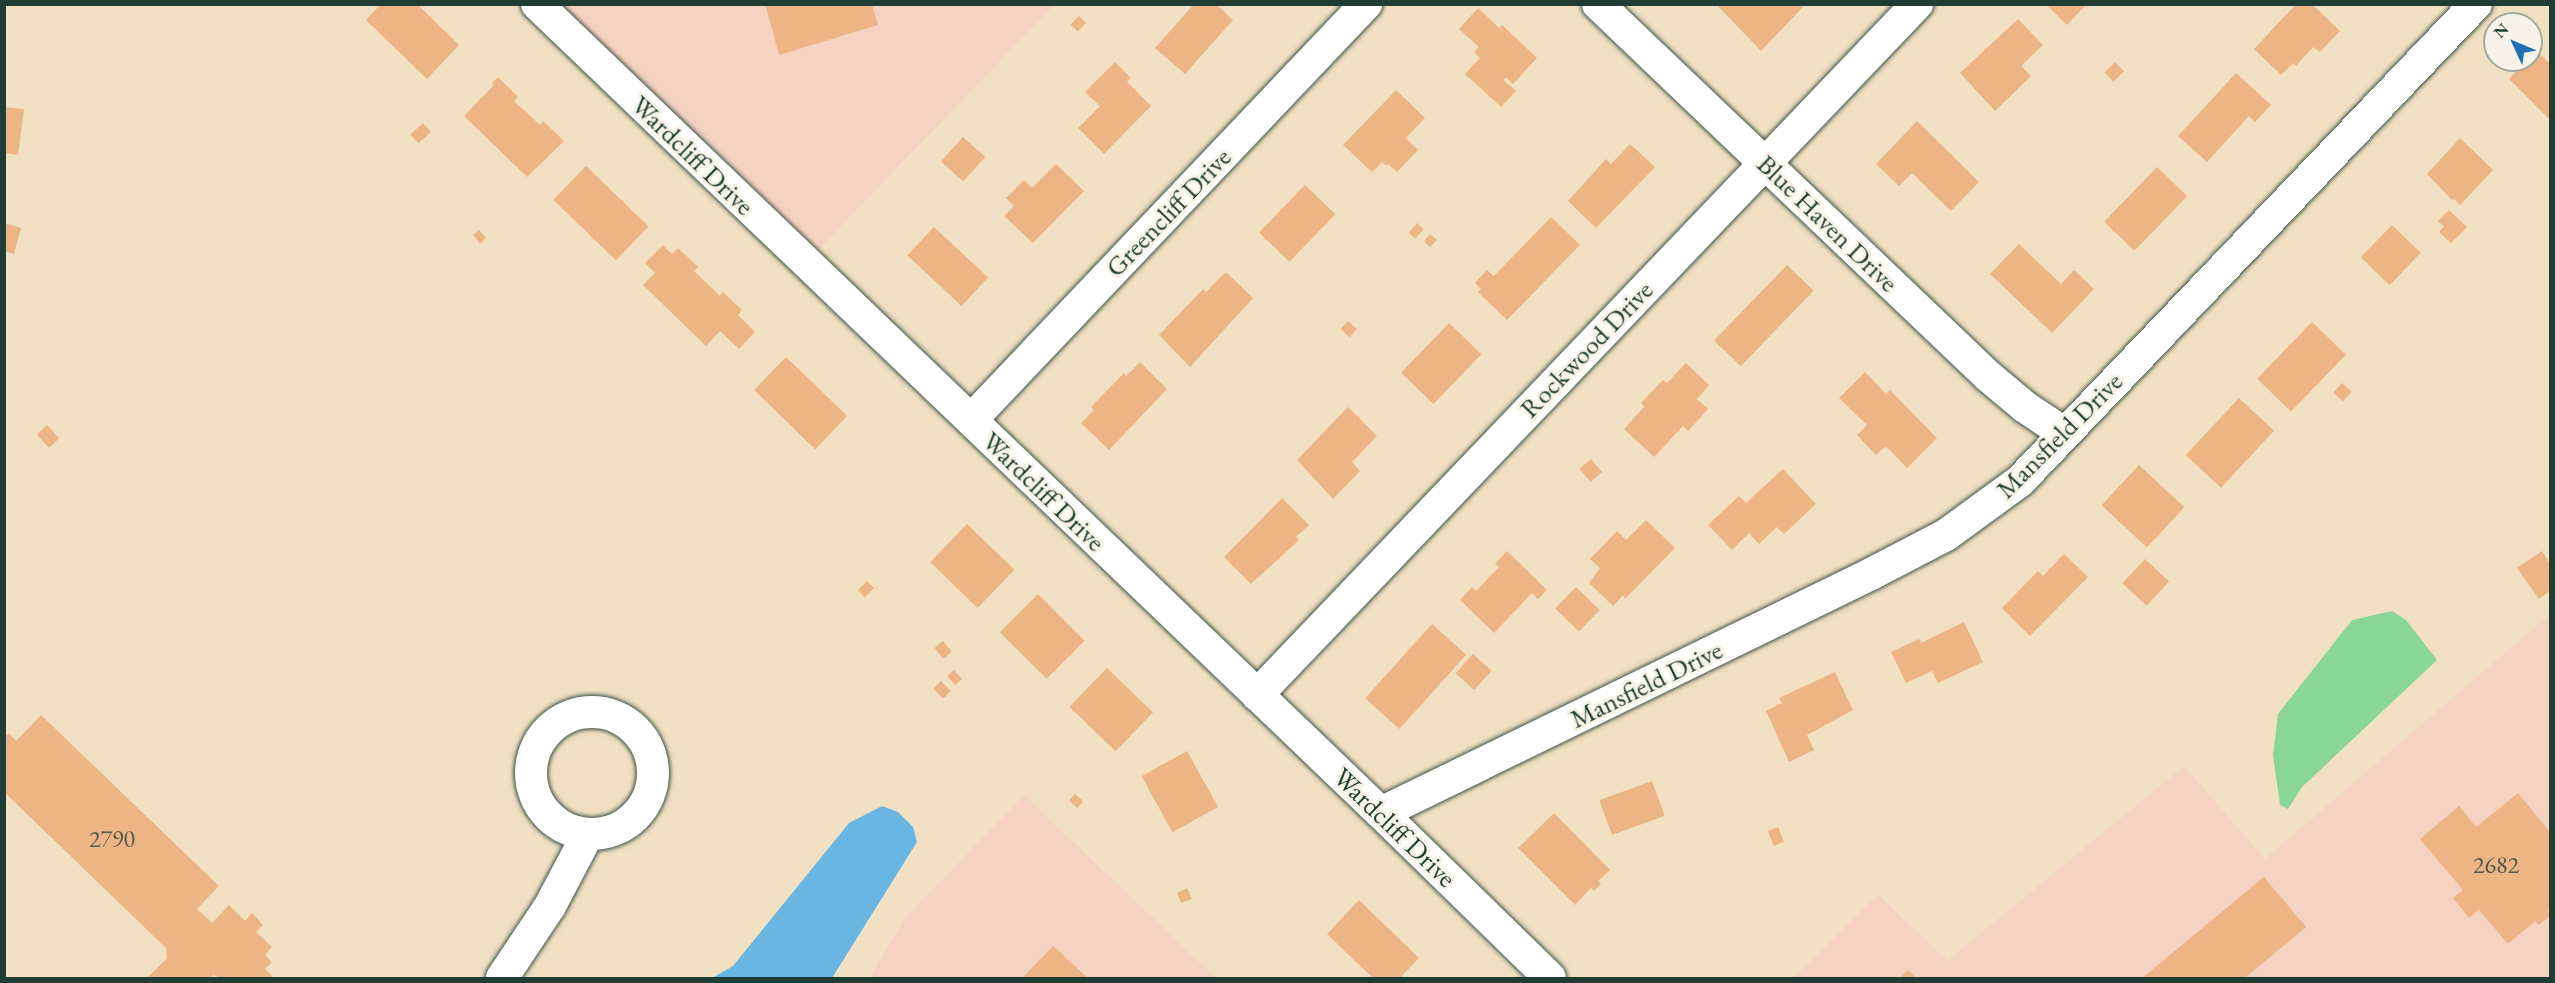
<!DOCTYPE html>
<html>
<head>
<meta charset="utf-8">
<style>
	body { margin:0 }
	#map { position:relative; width:2555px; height:983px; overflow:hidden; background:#f1e0c2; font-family:"EB Garamond",serif }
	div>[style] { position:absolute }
	.built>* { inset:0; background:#f6d2c3 }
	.green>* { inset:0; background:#8ad795 }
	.water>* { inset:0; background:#6ab6e3 }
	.building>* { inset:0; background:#edb585; transform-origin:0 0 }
	.roads { filter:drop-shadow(0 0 2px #3e5549) drop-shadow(0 0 2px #3e5549) }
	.street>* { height:32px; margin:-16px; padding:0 16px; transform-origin:16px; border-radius:16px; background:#fff }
	.street>.ring { margin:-16px; padding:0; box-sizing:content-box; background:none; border:32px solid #fff; border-radius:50% }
	span { translate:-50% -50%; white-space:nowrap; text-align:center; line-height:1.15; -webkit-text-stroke:6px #f7f3e8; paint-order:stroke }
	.number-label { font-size:24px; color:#525b48 }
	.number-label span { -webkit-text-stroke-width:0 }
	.street-label { font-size:27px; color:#1f3d34 }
	.frame { position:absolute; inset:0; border:6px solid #1f3d34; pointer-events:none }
	.north { position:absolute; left:2483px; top:12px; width:60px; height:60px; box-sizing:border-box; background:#f7f3e8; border:2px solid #a1aaa0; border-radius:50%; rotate:314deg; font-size:16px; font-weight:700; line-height:24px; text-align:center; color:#1f3d34 }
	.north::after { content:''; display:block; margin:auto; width:21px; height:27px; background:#1f6fb2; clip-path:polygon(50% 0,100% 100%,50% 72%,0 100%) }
</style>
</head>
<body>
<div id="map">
	<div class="built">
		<i style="clip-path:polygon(560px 5px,1054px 5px,817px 251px)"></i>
		<i style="clip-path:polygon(2550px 614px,2550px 978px,1793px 978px,1878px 894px,1947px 961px,2184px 766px,2265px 859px)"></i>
		<i style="clip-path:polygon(1024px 795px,1216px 978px,869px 978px,905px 918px)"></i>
	</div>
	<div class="green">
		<i style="clip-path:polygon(2392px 611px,2406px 620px,2437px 660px,2302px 787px,2288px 809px,2280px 805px,2273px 755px,2278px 714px,2352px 620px)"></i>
	</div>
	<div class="water">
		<i style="clip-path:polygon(882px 806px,898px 812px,913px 827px,917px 842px,832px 978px,712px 978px,733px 966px,849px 823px)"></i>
	</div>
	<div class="building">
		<i style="clip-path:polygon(381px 4px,417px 4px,459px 45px,427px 79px,366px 20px)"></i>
		<i style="clip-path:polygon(765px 4px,872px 4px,878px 25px,779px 55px)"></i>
		<i style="clip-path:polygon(1194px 4px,1216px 4px,1233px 20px,1185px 74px,1155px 48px)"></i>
		<i style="clip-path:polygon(1716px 4px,1801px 4px,1803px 7px,1761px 51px)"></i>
		<i style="clip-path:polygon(2046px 4px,2087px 4px,2067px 25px)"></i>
		<i style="clip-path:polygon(2296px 4px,2312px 4px,2340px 31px,2320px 52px,2313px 47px,2296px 66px,2293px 63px,2281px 75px,2254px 49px)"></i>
		<i style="clip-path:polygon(1478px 8px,1499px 28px,1502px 25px,1537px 58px,1513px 84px,1506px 77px,1503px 80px,1516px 91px,1501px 107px,1465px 74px,1480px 58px,1474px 52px,1479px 47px,1459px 29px)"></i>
		<i style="left:1079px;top:16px;width:10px;height:12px;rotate:45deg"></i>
		<i style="clip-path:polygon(2018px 19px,2043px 45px,2021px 66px,2031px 76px,1995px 111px,1960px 73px)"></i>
		<i style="clip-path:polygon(2536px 50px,2550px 64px,2550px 120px,2509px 79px,2527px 60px,2531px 60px)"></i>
		<i style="clip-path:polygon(1115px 62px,1131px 78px,1127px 82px,1151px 106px,1104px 154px,1078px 128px,1100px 106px,1085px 92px)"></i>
		<i style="left:2115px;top:62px;width:13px;height:15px;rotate:45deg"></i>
		<i style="clip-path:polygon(2236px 73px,2271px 105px,2255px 122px,2249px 116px,2207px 162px,2178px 136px)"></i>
		<i style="clip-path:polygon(498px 77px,518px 97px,514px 101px,540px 125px,543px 121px,564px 141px,527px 177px,464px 116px,494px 85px,492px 83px)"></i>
		<i style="clip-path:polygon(1396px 90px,1425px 118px,1406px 138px,1418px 150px,1397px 172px,1388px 164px,1386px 166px,1382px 162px,1372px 172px,1343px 145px)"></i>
		<i style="clip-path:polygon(4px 107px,24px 109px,18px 155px,4px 153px)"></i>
		<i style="clip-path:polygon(1917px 121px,1979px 182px,1951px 211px,1912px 173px,1899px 186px,1876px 164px)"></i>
		<i style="left:423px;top:123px;width:12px;height:17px;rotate:48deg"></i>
		<i style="left:963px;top:137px;width:30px;height:33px;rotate:42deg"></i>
		<i style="clip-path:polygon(2460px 138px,2493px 170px,2460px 205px,2454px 199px,2452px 200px,2427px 174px)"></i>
		<i style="clip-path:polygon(1630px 144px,1655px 167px,1596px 228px,1568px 201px,1606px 159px,1611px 164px)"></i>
		<i style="clip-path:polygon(1056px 164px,1084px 191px,1033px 243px,1004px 216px,1014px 206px,1006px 198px,1024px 180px,1032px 188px)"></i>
		<i style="left:586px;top:166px;width:87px;height:47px;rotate:44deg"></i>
		<i style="left:2157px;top:167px;width:42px;height:76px;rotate:44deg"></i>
		<i style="left:1305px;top:185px;width:42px;height:66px;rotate:44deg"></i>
		<i style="clip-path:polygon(2449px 210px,2467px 227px,2451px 243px,2439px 232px,2444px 226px,2438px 221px)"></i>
		<i style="clip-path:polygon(1551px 217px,1580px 245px,1507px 320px,1478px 292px,1481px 289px,1475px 283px,1487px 270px,1494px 276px)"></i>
		<i style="clip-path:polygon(4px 223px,21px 228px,14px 254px,4px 251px)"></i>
		<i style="left:1417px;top:223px;width:9px;height:13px;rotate:41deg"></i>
		<i style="left:2392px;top:225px;width:40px;height:45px;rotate:44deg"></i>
		<i style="left:934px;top:227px;width:74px;height:39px;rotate:43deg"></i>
		<i style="clip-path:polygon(479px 230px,486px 238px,480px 244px,473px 235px)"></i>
		<i style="clip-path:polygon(1430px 234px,1437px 240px,1430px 247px,1424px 241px)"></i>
		<i style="clip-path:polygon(2019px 244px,2061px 284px,2074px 270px,2094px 289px,2052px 333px,1990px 274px)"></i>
		<i style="clip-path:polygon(663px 245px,672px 254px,678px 248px,698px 267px,694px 271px,720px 296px,723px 292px,742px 310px,738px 315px,755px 332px,739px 349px,720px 331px,706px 346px,643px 285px,655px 273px,645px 263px)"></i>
		<i style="left:1787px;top:265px;width:37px;height:105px;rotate:44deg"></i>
		<i style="clip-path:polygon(1226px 272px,1253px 298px,1190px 367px,1159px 335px,1203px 289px,1206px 292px)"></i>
		<i style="left:1348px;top:321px;width:12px;height:11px;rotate:42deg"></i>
		<i style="left:2312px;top:322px;width:47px;height:79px;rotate:44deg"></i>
		<i style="left:1449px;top:323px;width:45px;height:69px;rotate:44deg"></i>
		<i style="left:786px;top:357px;width:85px;height:46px;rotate:44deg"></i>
		<i style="clip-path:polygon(1140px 362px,1167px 389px,1109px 450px,1081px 423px,1094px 410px,1091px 407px,1124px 373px,1126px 376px)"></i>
		<i style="clip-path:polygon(1686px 363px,1709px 385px,1697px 399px,1708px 409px,1688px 431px,1683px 426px,1654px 457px,1624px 429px,1644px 407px,1641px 403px,1663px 380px,1667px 383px)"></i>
		<i style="clip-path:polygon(1865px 372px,1886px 394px,1890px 390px,1937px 438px,1907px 468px,1886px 446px,1876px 455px,1857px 435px,1867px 425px,1839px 398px)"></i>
		<i style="left:2342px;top:383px;width:13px;height:13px;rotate:42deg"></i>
		<i style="left:2239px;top:398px;width:48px;height:78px;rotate:43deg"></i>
		<i style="clip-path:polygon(1348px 407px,1377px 436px,1352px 462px,1360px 471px,1333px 499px,1297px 460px)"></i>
		<i style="left:47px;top:425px;width:18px;height:14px;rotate:47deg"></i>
		<i style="left:1591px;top:459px;width:17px;height:15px;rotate:50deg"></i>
		<i style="left:2139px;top:465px;width:62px;height:55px;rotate:43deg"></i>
		<i style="clip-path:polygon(1783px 469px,1816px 504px,1784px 534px,1777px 527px,1759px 544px,1749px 533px,1732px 550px,1708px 525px,1739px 496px,1746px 503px)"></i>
		<i style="clip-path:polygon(1282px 498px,1309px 525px,1296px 537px,1299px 540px,1251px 584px,1224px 557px)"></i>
		<i style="clip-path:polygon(1646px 520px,1675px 548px,1625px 599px,1623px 595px,1613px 606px,1589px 583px,1600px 568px,1590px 559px,1617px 531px,1626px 540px)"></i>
		<i style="left:967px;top:524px;width:66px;height:53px;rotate:44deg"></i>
		<i style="clip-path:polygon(1507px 551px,1547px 590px,1538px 599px,1532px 593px,1494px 633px,1460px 600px,1472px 587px,1476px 591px,1499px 567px,1495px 564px)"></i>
		<i style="clip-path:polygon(2542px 551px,2550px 564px,2550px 591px,2539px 599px,2517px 568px)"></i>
		<i style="clip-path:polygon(2064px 554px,2088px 577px,2030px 636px,2002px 608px,2038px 571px,2043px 576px)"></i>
		<i style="left:2145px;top:559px;width:33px;height:33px;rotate:43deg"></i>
		<i style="left:867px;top:581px;width:10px;height:13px;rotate:45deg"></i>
		<i style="left:1576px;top:587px;width:33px;height:30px;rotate:44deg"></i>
		<i style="left:1038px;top:594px;width:66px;height:54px;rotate:45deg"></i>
		<i style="clip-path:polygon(1964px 622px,1983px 662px,1938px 683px,1932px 671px,1906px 683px,1891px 652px,1919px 639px,1921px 643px)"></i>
		<i style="left:1432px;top:624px;width:46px;height:100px;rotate:42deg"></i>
		<i style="left:943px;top:641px;width:14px;height:11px;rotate:51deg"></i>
		<i style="left:1473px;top:654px;width:25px;height:26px;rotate:42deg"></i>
		<i style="left:1107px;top:668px;width:64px;height:54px;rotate:44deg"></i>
		<i style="left:954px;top:670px;width:12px;height:9px;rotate:48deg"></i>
		<i style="clip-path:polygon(1835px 672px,1853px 710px,1807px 735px,1814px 750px,1789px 762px,1766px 711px,1782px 703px,1779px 698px)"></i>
		<i style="left:941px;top:681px;width:14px;height:11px;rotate:45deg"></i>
		<i style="clip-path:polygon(41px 715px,219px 886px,197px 909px,212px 923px,229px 905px,245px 921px,252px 913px,263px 925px,256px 932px,272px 947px,265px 955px,272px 962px,265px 969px,274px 978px,219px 978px,214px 974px,210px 978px,147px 978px,167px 958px,166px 948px,4px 792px,4px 738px,9px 733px,16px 741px)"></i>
		<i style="left:1187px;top:751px;width:64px;height:52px;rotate:61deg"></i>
		<i style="left:1652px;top:781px;width:37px;height:56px;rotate:70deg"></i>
		<i style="clip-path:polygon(2518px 793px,2550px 832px,2550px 908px,2548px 910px,2550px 916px,2539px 925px,2535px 921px,2508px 944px,2479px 910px,2469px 918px,2453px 898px,2463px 890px,2420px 839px,2459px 806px,2476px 827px)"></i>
		<i style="left:1075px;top:794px;width:11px;height:9px;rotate:41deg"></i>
		<i style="clip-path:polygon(1554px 813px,1610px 870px,1598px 881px,1601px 884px,1594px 891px,1591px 888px,1575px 905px,1518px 848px)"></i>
		<i style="left:1778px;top:827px;width:16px;height:11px;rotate:68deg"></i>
		<i style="clip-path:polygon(2264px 877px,2306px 927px,2245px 978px,2142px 978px)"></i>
		<i style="clip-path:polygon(1187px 888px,1192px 899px,1181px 903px,1177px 893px)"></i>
		<i style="clip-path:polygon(1359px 900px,1419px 958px,1400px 978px,1373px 978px,1327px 934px)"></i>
		<i style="clip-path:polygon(1053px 946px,1088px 978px,1022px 978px)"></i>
		<i style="clip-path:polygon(1908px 970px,1916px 978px,1900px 978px)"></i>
	</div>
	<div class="roads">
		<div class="street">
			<i style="left:537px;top:4px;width:1169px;rotate:43.79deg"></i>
			<i style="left:1381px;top:813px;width:236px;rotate:44.3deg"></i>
			<i style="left:1598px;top:4px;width:539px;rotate:43.65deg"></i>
			<i style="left:1988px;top:376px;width:48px;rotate:40deg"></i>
			<i style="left:2025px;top:407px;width:47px;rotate:33.7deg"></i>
			<i style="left:971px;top:420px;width:574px;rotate:-46.48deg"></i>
			<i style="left:1257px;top:695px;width:956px;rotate:-46.31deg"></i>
			<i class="ring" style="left:531px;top:712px;width:90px;height:90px"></i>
			<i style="left:1381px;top:813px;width:545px;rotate:-26deg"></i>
			<i style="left:1871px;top:574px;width:85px;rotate:-27.5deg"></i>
			<i style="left:1946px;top:535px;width:92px;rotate:-36.1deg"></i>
			<i style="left:2020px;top:481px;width:660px;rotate:-46.29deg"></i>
			<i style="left:502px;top:978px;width:87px;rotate:-56.3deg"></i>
			<i style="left:550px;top:906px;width:81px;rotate:-62.2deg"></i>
		</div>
	</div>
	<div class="number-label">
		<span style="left:112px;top:839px">2790</span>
		<span style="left:2496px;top:865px">2682</span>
	</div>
	<div class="street-label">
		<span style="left:693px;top:155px;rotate:44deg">Wardcliff Drive</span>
		<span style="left:1168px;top:212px;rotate:-46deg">Greencliff Drive</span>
		<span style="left:1828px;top:223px;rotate:44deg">Blue Haven Drive</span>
		<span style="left:1586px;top:349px;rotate:-46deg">Rockwood Drive</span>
		<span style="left:2059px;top:435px;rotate:-45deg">Mansfield Drive</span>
		<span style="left:1044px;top:491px;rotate:44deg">Wardcliff Drive</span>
		<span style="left:1646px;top:684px;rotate:-26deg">Mansfield Drive</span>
		<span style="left:1395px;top:827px;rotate:44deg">Wardcliff Drive</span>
	</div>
	<div class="frame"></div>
	<div class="north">N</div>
</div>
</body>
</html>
